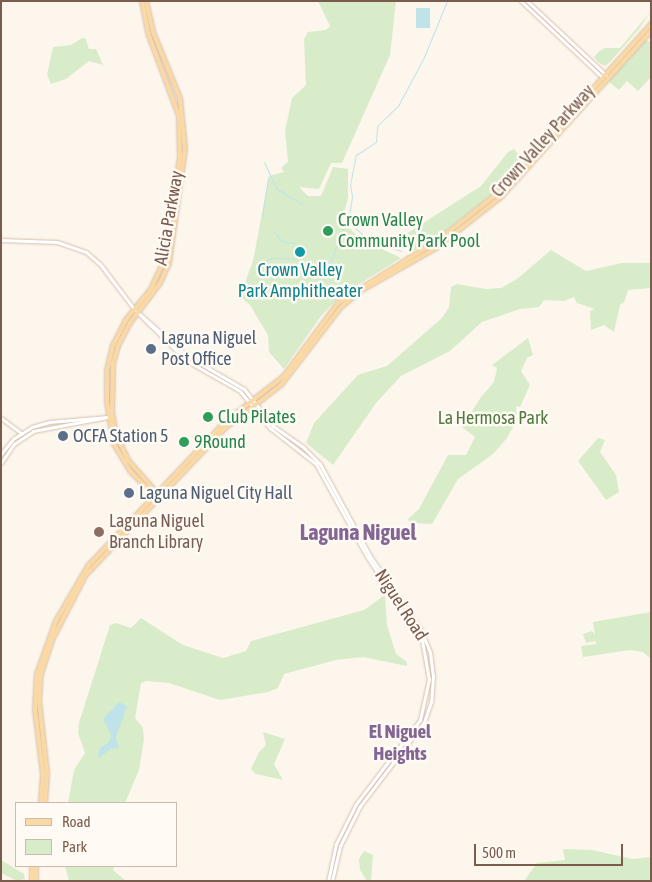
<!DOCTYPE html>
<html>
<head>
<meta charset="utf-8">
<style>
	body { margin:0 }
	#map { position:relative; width:652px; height:882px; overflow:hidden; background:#fdf6ec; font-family:"Asap Condensed",sans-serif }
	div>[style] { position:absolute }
	.green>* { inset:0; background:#d8ecc9 }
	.water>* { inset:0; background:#bfe3e8; transform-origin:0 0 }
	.stream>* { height:1px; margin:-0.5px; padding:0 0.5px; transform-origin:0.5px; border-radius:0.5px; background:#bfe3e8 }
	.roads { filter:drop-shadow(0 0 1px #d6c0b0) drop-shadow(0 0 1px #d6c0b0) }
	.secondary>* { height:3px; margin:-1.5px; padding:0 1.5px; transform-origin:1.5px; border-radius:1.5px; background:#fff }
	.primary>* { height:4px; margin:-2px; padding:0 2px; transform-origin:2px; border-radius:2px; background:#fbd9a5 }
	.dots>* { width:14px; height:14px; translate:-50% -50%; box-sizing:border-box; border:2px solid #fffaf3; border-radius:50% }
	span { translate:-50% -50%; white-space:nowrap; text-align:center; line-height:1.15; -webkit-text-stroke:5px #fffaf3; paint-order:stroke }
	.street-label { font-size:18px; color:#7a5c4d }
	.leisure-label { font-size:18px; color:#27864d }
	.left { translate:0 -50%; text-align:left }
	.culture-label { font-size:18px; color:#0d838f }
	.service-label { font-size:18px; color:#4e5e75 }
	.park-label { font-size:18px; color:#537a41 }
	.education-label { font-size:18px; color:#785e54 }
	.neighbourhood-label { font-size:19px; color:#846695; font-weight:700 }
	.district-label { font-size:22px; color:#846695; font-weight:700 }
	.frame { position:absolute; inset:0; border:2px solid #7a5c4d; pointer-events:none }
	.legend { position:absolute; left:15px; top:802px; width:162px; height:65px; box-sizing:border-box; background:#fffaf3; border:1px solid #cabbb1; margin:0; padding:6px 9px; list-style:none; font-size:15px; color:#7a5c4d }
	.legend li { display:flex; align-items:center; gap:10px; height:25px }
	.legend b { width:25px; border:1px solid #cabbb1 }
	.scale { position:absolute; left:474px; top:844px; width:149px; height:22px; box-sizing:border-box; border:2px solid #7a5c4d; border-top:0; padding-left:6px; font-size:15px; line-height:18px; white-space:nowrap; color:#7a5c4d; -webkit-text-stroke:4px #fffaf3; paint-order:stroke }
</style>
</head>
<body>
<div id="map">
	<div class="green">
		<i style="clip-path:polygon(318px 1px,396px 1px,390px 55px,342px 163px,331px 163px,319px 189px,299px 187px,308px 196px,321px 196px,333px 167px,348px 169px,348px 198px,342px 220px,359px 238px,401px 258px,340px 296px,321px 316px,284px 369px,269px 352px,268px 335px,250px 305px,240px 296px,253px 261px,269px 176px,284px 172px,281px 168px,288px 162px,285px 131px,292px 98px,306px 85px,304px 39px,308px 32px,326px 30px,330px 26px)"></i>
		<i style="clip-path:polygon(651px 11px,639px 29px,610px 62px,605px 66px,599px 63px,594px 57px,598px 52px,605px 48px,620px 48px)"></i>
		<i style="clip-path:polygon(82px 38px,86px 39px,89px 49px,96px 49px,103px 65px,89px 61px,66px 79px,51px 84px,47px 75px,53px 47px,71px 45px)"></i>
		<i style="clip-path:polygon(645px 40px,651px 42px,651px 77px,638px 91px,627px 81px,619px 90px,608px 81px)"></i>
		<i style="clip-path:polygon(514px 149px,524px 161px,495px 192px,444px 232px,413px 251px,403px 236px,481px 186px,508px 152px)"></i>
		<i style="clip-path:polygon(551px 250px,586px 271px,622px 263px,651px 263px,651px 288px,628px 290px,624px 302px,620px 305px,614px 332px,604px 325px,591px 330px,590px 311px,595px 309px,577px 303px,574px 297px,564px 301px,544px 300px,539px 307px,520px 309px,482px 322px,450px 351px,401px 376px,376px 403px,333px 465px,306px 443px,314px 423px,358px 375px,387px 366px,442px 318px,449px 307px,451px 287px,457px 284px,486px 289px,501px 288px,517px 279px)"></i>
		<i style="clip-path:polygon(528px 338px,533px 355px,527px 358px,521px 371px,530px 385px,520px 407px,516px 406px,517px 419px,507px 438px,493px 454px,458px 479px,432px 524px,410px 523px,408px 519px,419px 509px,448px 455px,466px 455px,475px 437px,462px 427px,481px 397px,494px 382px,497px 368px,492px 365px)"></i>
		<i style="clip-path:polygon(598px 438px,605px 440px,600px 452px,616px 475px,619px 492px,606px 500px,578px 461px)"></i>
		<i style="clip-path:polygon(385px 595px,387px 625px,396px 654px,407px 662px,407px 666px,363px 657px,336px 660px,284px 674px,278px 688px,268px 692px,220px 700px,169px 683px,147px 681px,141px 683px,135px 718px,143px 728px,144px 739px,139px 770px,125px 803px,68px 803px,74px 770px,85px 753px,78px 733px,79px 723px,110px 625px,116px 623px,131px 628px,141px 618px,183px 645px,223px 658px,246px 651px,251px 641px,364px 610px)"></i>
		<i style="clip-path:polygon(651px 612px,651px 659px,643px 652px,630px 650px,583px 657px,581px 646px,596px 644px,596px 641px,586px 643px,583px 634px,592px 631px,595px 635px,593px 622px)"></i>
		<i style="clip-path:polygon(263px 732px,285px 739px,274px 764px,283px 780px,256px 774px,251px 769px,259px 752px,266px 745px)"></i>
		<i style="clip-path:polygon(563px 849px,592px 850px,633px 859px,651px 857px,651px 881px,524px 881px,537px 863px,565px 860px)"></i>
		<i style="clip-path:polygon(364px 851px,373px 855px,371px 881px,367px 881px,360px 870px,359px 859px)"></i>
		<i style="clip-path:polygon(1px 860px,24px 874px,25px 879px,17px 881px,1px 873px)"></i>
		<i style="clip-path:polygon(65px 866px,114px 866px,113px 870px,126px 881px,69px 881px)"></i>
	</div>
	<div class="water">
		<i style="left:416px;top:8px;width:14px;height:20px"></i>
		<i style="clip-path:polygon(119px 702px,127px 706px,116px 737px,119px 748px,111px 749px,98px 758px,99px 749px,109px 742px,111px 735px,103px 719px)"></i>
	</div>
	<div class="stream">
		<i style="left:264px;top:162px;width:29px;rotate:65deg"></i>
		<i style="left:276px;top:188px;width:31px;rotate:32deg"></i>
		<i style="left:262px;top:216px;width:39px;rotate:-81deg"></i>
		<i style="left:274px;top:232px;width:12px;rotate:48deg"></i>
		<i style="left:282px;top:241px;width:13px;rotate:9deg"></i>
		<i style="left:401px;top:251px;width:33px;rotate:-162deg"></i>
		<i style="left:370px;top:241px;width:29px;rotate:-139deg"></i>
		<i style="left:348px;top:222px;width:26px;rotate:-81deg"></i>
		<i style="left:352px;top:196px;width:11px;rotate:-100deg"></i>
		<i style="left:350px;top:185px;width:31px;rotate:-79deg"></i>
		<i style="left:356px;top:155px;width:24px;rotate:-33deg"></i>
		<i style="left:376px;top:142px;width:16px;rotate:-86deg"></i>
		<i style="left:377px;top:126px;width:29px;rotate:-44deg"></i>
		<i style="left:398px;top:106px;width:55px;rotate:-62deg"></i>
		<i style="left:424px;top:57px;width:61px;rotate:-67.7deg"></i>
		<i style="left:257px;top:264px;width:16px;rotate:-22deg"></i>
		<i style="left:272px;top:258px;width:23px;rotate:2deg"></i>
		<i style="left:323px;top:282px;width:68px;rotate:-69.4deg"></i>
	</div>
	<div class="roads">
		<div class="secondary">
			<i style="left:521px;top:1px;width:112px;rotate:43.2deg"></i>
			<i style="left:527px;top:1px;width:108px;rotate:43.1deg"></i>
			<i style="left:1px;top:240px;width:56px;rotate:2deg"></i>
			<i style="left:57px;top:242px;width:31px;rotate:19deg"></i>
			<i style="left:86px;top:252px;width:18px;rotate:41deg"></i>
			<i style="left:100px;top:264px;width:56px;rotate:52.9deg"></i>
			<i style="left:134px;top:309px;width:71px;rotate:41.6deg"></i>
			<i style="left:187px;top:356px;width:66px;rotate:30.1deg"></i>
			<i style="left:244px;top:389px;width:47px;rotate:51.9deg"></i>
			<i style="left:273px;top:426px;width:38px;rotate:35deg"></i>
			<i style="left:304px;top:448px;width:23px;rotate:45deg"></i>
			<i style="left:320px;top:464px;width:105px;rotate:61.5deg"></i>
			<i style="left:370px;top:556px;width:90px;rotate:55.4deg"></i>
			<i style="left:421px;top:630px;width:24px;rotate:68deg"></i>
			<i style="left:430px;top:652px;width:24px;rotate:83deg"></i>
			<i style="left:433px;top:676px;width:26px;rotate:94deg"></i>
			<i style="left:431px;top:702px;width:21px;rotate:109deg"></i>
			<i style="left:424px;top:722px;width:106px;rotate:127.3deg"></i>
			<i style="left:360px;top:806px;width:45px;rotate:116.6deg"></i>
			<i style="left:340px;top:846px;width:36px;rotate:103deg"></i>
			<i style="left:137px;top:312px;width:70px;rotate:44.4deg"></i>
			<i style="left:187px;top:361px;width:61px;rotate:29.5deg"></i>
			<i style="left:240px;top:391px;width:48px;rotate:51deg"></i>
			<i style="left:270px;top:428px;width:58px;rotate:38deg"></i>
			<i style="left:316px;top:464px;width:104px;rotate:61.2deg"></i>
			<i style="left:366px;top:555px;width:102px;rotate:56.6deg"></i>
			<i style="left:422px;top:640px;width:40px;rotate:80deg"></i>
			<i style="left:429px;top:679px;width:42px;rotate:102.4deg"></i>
			<i style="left:420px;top:720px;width:106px;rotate:127.3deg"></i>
			<i style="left:356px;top:804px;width:45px;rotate:116.6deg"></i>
			<i style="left:336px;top:844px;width:38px;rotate:102deg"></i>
			<i style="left:1px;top:418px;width:26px;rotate:37deg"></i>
			<i style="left:1px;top:454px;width:19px;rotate:-51deg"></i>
			<i style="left:13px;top:439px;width:22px;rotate:-32deg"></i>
			<i style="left:32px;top:427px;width:18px;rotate:-16deg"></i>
			<i style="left:49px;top:422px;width:59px;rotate:-4.8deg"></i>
			<i style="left:1px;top:463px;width:23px;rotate:-56deg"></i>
			<i style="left:14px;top:444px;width:23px;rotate:-34deg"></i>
			<i style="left:33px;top:431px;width:76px;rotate:-10.6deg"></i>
		</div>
		<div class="primary">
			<i style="left:142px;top:1px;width:33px;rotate:79deg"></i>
			<i style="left:148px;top:33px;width:89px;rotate:69.5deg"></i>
			<i style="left:179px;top:116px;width:41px;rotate:88.6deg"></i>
			<i style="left:180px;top:157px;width:105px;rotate:98.7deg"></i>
			<i style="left:164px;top:261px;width:31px;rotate:115deg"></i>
			<i style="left:151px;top:289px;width:40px;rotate:129deg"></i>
			<i style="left:126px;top:320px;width:28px;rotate:117deg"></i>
			<i style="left:113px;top:345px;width:26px;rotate:103deg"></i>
			<i style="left:107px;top:370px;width:32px;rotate:90deg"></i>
			<i style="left:107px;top:402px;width:43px;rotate:80.5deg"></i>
			<i style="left:114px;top:444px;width:31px;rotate:59deg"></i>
			<i style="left:130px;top:471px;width:37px;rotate:45deg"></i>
			<i style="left:146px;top:1px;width:32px;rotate:77deg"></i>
			<i style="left:153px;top:32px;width:71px;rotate:67.8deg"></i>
			<i style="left:180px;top:98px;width:51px;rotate:84.4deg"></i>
			<i style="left:185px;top:149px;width:115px;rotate:98deg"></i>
			<i style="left:169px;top:263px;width:22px;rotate:114deg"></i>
			<i style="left:160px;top:283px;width:50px;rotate:126.9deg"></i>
			<i style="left:130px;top:323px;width:26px;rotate:118deg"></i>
			<i style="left:118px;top:346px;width:19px;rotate:106deg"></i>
			<i style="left:113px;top:364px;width:48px;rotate:91.2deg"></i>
			<i style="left:112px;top:412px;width:22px;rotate:80deg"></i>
			<i style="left:116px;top:434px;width:29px;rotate:65deg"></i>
			<i style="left:128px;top:460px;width:45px;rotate:48.6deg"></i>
			<i style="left:41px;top:803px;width:29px;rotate:-86deg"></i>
			<i style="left:43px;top:774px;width:64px;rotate:-97.1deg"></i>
			<i style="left:35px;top:710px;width:36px;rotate:-87deg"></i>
			<i style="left:37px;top:674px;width:56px;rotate:-70.3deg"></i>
			<i style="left:56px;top:621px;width:64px;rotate:-59.8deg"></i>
			<i style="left:88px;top:566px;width:200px;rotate:-46.4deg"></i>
			<i style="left:226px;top:421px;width:73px;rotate:-37.8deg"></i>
			<i style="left:284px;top:376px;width:91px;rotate:-53.5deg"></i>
			<i style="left:338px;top:303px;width:120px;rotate:-32.1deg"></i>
			<i style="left:440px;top:239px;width:80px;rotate:-38.4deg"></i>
			<i style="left:503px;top:189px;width:222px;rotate:-48.1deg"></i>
			<i style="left:45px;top:803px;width:30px;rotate:-86deg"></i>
			<i style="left:47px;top:773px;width:73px;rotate:-96.3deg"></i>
			<i style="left:39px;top:700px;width:26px;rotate:-86deg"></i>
			<i style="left:41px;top:674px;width:36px;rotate:-72deg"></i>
			<i style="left:52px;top:640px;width:72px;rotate:-62.7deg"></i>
			<i style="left:85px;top:576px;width:204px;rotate:-46.6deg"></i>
			<i style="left:225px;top:428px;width:71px;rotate:-37.5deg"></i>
			<i style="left:281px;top:385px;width:98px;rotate:-52.4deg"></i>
			<i style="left:341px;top:307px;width:27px;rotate:-39deg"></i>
			<i style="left:362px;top:290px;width:85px;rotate:-29.6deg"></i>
			<i style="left:436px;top:248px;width:83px;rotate:-38.1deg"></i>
			<i style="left:501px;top:197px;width:224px;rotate:-47.9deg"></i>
			<i style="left:32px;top:881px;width:15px;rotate:-90deg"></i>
			<i style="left:36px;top:881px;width:15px;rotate:-90deg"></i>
		</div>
	</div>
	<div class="dots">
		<i style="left:328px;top:231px;background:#2e9e5b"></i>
		<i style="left:300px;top:252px;background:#0f9aa8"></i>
		<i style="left:151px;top:349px;background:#5c6f8a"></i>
		<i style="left:208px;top:417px;background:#2e9e5b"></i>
		<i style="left:63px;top:436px;background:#5c6f8a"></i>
		<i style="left:184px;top:442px;background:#2e9e5b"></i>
		<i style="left:129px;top:493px;background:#5c6f8a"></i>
		<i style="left:99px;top:532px;background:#8d6e63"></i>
	</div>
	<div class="street-label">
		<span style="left:543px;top:141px;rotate:-48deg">Crown Valley Parkway</span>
		<span style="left:169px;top:218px;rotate:-80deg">Alicia Parkway</span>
		<span style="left:401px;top:605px;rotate:57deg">Niguel Road</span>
	</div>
	<div class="leisure-label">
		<span class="left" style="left:338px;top:231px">Crown Valley<br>Community Park Pool</span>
		<span class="left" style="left:218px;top:417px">Club Pilates</span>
		<span class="left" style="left:194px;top:442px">9Round</span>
	</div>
	<div class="culture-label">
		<span style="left:300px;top:281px">Crown Valley<br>Park Amphitheater</span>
	</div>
	<div class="service-label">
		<span class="left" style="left:161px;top:349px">Laguna Niguel<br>Post Office</span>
		<span class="left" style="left:73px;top:436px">OCFA Station 5</span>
		<span class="left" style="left:139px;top:493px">Laguna Niguel City Hall</span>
	</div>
	<div class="park-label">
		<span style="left:493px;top:418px">La Hermosa Park</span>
	</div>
	<div class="education-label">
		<span class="left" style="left:109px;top:532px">Laguna Niguel<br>Branch Library</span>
	</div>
	<div class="neighbourhood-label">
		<span style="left:400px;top:743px">El Niguel<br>Heights</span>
	</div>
	<div class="district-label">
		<span style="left:358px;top:533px">Laguna Niguel</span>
	</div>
	<div class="frame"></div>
	<ul class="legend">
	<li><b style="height:6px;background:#fbd9a5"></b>Road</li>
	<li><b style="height:14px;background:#d8ecc9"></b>Park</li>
	</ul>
	<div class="scale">500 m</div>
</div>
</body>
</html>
